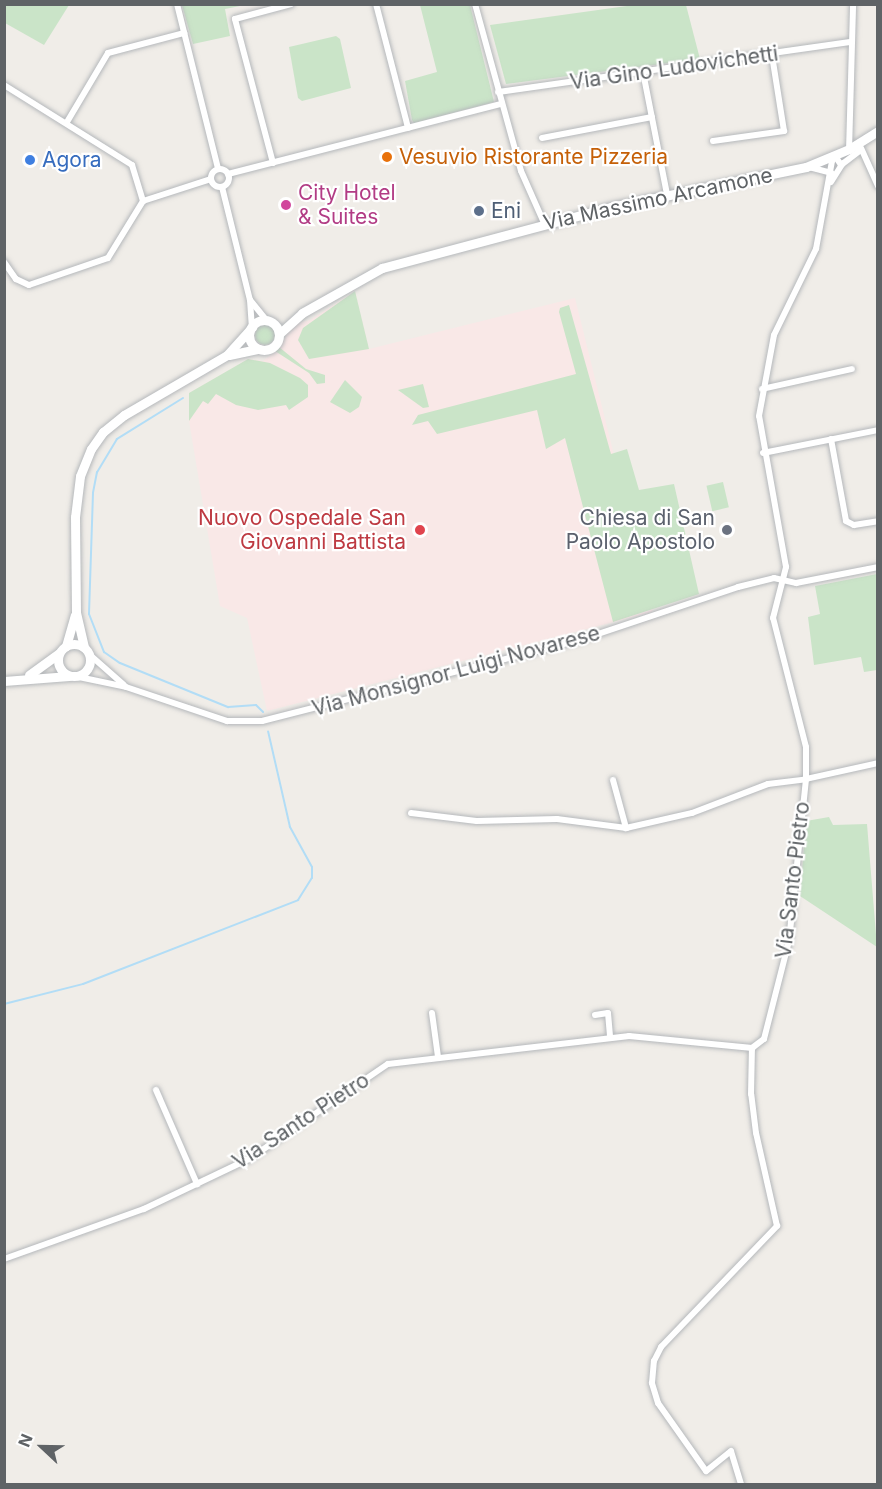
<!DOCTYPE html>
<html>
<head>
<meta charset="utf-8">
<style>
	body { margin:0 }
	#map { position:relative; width:882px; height:1489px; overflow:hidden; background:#f0ede8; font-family:Inter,sans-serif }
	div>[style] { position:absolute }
	.medical>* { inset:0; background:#f9e8e7 }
	.green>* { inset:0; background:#cae4c8; transform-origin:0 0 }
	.round { border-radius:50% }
	.stream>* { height:2px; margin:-1px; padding:0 1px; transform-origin:1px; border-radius:1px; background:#b2ddf6 }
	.roads { filter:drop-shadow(0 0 2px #b5b8bb) drop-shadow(0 0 2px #b5b8bb) }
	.street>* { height:6px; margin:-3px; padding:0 3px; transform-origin:3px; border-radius:3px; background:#fff }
	.street>.ring { margin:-3px; padding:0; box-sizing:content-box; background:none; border:6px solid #fff; border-radius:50% }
	.secondary>* { height:9px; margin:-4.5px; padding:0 4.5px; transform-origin:4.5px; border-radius:4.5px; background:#fff }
	.secondary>.ring { margin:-4.5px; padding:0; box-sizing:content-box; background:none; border:9px solid #fff; border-radius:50% }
	.dots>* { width:16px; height:16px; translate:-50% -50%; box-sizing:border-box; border:3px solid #fff; border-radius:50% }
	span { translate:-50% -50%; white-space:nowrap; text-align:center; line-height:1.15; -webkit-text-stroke:4.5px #fff; paint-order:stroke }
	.street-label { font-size:21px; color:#5f6366 }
	.food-label { font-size:21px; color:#c56008 }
	.left { translate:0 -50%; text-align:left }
	.shop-label { font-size:21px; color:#366cbe }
	.hotel-label { font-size:21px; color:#b23c85 }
	.service-label { font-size:21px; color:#4e5e75 }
	.health-label { font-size:21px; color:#be3a42 }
	.right { translate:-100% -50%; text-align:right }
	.worship-label { font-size:21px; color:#5b616d }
	.frame { position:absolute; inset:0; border:6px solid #5f6366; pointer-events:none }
	.north { position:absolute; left:12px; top:1417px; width:60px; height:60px; -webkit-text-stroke:4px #fff; paint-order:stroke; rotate:292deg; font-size:16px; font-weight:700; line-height:24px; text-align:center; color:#5f6366 }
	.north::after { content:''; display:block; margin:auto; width:21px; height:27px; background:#5f6366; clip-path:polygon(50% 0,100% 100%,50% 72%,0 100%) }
</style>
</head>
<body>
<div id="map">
	<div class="medical">
		<i style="clip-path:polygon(355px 291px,369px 349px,575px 298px,653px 612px,267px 711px,247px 618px,220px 606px,189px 421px,189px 393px,248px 359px,263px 361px,278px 349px,293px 324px,310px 320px)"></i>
	</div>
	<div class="green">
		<i style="clip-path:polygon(4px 5px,5px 4px,69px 5px,44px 45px,5px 23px)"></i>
		<i style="clip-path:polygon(182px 5px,245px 5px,225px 9px,230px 36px,193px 44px)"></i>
		<i style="clip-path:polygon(420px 5px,470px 5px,494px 102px,414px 123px,412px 120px,405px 81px,437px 72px)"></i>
		<i style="clip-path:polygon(634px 5px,686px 5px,700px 59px,506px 84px,490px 25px)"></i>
		<i style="clip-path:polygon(336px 36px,340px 39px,351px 88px,302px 101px,298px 98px,289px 47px)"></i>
		<i style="clip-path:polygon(355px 291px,369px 349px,309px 359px,298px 340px,303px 328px)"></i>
		<i style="clip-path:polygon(569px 305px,611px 454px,627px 449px,639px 490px,674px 484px,699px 594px,613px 622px,565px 438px,546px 449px,537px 410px,437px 434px,428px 421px,412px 425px,418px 415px,576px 374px,559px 312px,560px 308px)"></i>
		<i class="round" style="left:255px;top:325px;width:20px;height:20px"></i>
		<i style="clip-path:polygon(279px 347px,306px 369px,325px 375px,325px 383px,317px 384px,309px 373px,275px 351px)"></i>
		<i style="clip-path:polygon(248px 359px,270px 363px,300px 378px,308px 385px,308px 397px,289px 410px,286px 405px,258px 410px,236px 405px,216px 394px,208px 404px,203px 401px,189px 421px,189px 393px)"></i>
		<i style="clip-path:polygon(345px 380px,362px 397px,359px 407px,350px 413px,330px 402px)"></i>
		<i style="clip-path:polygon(423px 384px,429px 407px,423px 408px,398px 390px)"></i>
		<i style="left:723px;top:482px;width:26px;height:17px;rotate:77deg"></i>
		<i style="clip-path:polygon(877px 574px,877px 670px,864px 672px,861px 657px,814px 665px,808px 617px,820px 614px,815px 586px)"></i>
		<i style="clip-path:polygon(829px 817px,833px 825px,867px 824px,877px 947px,800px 896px,806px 821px)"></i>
	</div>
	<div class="stream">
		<i style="left:183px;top:398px;width:78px;rotate:148.2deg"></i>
		<i style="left:117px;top:439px;width:39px;rotate:121deg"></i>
		<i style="left:97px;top:472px;width:21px;rotate:101deg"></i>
		<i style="left:93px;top:493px;width:121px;rotate:91.9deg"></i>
		<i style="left:89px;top:614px;width:41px;rotate:68.5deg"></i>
		<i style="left:104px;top:652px;width:19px;rotate:35deg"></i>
		<i style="left:120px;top:663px;width:117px;rotate:22.2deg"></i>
		<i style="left:228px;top:707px;width:28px;rotate:-4deg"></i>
		<i style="left:256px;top:705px;width:10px;rotate:45deg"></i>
		<i style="left:4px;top:1004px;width:81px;rotate:-14.2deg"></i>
		<i style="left:83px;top:984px;width:231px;rotate:-21.3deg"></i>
		<i style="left:298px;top:900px;width:26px;rotate:-58deg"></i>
		<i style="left:312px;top:878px;width:11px;rotate:-90deg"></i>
		<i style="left:312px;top:867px;width:46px;rotate:-118.8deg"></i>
		<i style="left:290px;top:827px;width:98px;rotate:-102.9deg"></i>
	</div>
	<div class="roads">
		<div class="street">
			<i style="left:177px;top:4px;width:170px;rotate:76deg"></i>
			<i style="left:376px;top:4px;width:128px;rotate:75.5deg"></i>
			<i style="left:475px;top:4px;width:173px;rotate:74.6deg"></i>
			<i style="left:521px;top:171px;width:57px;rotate:66.1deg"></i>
			<i style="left:643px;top:72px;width:124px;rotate:78.9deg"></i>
			<i style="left:4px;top:85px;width:151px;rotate:32deg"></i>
			<i style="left:132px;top:165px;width:38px;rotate:73deg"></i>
			<i style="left:498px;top:92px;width:356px;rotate:-8.1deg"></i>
			<i style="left:67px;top:122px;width:80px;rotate:-59.3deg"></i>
			<i style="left:108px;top:53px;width:79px;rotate:-14.7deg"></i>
			<i style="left:542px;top:138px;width:112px;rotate:-10.8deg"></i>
			<i style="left:713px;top:141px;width:72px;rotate:-8deg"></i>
			<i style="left:784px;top:131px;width:77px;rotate:-99deg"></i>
			<i style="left:861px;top:148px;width:42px;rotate:65.9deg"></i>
			<i style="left:849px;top:151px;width:147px;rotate:-88.4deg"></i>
			<i style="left:273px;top:163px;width:149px;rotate:-104.8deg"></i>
			<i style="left:235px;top:19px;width:58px;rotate:-15deg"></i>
			<i style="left:809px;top:167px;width:23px;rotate:15deg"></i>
			<i class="ring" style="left:211px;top:169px;width:12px;height:12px"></i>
			<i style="left:228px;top:174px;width:282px;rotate:-14.4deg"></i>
			<i style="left:831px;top:182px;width:22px;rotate:-58deg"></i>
			<i style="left:222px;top:187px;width:116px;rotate:76.1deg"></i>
			<i style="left:250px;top:300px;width:27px;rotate:86deg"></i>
			<i style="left:4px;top:262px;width:21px;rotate:55deg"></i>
			<i style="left:16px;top:279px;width:14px;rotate:25deg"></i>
			<i style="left:29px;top:285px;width:83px;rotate:-18.9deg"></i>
			<i style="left:108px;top:258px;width:67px;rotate:-58.4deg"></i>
			<i style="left:143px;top:201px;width:71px;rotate:-17.9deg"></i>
			<i style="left:250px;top:300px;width:27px;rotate:51deg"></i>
			<i style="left:762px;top:389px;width:92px;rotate:-12.5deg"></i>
			<i style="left:831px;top:439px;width:83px;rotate:79.6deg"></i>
			<i style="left:846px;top:521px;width:9px;rotate:27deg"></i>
			<i style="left:854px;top:525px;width:24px;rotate:-9deg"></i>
			<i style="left:763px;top:453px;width:117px;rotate:-11.3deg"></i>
			<i style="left:90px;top:655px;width:45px;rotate:41.4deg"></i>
			<i style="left:74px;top:676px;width:53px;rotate:11.9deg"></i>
			<i style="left:126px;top:687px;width:107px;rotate:18.6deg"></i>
			<i style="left:227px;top:721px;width:35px"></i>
			<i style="left:262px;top:721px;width:331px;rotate:-14.3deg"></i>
			<i style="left:583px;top:639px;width:163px;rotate:-18.5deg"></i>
			<i style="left:738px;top:587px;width:37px;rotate:-14deg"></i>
			<i style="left:774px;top:578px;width:23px;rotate:13deg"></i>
			<i style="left:796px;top:583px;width:84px;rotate:-11deg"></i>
			<i style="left:613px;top:780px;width:50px;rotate:74.8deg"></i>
			<i style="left:411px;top:813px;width:66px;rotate:6.9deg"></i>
			<i style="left:477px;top:821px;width:80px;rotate:-1.4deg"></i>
			<i style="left:557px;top:819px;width:70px;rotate:7.4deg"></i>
			<i style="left:626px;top:828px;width:68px;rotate:-12.8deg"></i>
			<i style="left:692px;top:813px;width:81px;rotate:-20.9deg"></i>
			<i style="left:768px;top:784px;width:38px;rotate:-7deg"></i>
			<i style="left:806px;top:779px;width:32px;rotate:-90deg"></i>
			<i style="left:806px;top:747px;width:133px;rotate:-104.3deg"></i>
			<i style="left:773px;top:618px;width:53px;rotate:-75.7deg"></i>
			<i style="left:786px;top:567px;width:153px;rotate:-100.1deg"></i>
			<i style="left:759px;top:416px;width:82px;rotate:-79.5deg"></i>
			<i style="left:774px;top:335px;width:96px;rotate:-64deg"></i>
			<i style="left:816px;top:249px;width:89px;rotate:-79.7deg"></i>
			<i style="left:832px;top:161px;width:6px;rotate:-59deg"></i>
			<i style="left:835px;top:156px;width:11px;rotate:56deg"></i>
			<i style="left:841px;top:165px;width:25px;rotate:-37deg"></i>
			<i style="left:432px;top:1013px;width:44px;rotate:82.2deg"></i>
			<i style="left:595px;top:1015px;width:13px;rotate:-9deg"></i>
			<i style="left:608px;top:1013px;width:25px;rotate:85deg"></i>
			<i style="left:156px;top:1090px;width:103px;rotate:66.4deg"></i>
			<i style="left:4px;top:1259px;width:149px;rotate:-19.7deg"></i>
			<i style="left:144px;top:1209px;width:116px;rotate:-25.5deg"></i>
			<i style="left:249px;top:1159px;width:168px;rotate:-34.4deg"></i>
			<i style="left:388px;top:1064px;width:243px;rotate:-6.6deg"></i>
			<i style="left:629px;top:1036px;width:124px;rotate:5.6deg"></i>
			<i style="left:752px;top:1048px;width:15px;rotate:-37deg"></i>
			<i style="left:764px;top:1039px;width:101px;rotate:-75.7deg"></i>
			<i style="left:789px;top:941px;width:163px;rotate:-84deg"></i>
			<i style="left:806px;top:779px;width:74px;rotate:-12.5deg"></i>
			<i style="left:741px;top:1484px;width:34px;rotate:-107deg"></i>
			<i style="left:731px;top:1451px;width:32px;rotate:141deg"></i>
			<i style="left:706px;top:1471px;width:83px;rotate:-125.2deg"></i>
			<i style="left:658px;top:1403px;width:21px;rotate:-107deg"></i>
			<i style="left:652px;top:1383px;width:22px;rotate:-85deg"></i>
			<i style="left:654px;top:1361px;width:16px;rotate:-63deg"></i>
			<i style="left:661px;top:1347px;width:168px;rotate:-46.2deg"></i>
			<i style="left:777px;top:1226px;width:95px;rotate:-102.7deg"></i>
			<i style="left:756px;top:1133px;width:39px;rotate:-97deg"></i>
			<i style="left:751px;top:1094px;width:46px;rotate:-88.8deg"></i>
		</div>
		<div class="secondary">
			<i class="ring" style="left:249px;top:320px;width:21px;height:21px"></i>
			<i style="left:279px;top:334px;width:31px;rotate:-42deg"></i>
			<i style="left:302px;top:313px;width:92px;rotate:-29.4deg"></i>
			<i style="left:382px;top:268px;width:237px;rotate:-14.9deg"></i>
			<i style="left:611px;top:207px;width:199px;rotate:-11.6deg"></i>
			<i style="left:806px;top:167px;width:47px;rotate:-22.7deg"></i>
			<i style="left:849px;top:149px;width:34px;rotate:-32deg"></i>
			<i style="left:229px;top:355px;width:30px;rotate:-12deg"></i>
			<i class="ring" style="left:58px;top:644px;width:23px;height:23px"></i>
			<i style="left:66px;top:646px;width:32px;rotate:-74deg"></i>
			<i style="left:84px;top:647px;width:35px;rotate:-103deg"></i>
			<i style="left:76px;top:613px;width:96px;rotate:-90.6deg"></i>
			<i style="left:75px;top:517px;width:41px;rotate:-83deg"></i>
			<i style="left:80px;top:476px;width:29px;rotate:-68deg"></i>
			<i style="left:91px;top:449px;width:21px;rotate:-55deg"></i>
			<i style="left:103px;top:432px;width:27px;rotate:-39deg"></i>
			<i style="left:124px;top:415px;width:119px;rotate:-30.2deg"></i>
			<i style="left:227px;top:355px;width:38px;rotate:-48deg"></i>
			<i style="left:29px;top:675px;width:37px;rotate:-36deg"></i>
			<i style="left:4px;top:681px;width:65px;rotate:-4.4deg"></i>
		</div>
	</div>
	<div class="dots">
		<i style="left:387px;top:157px;background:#e8710a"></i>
		<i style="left:30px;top:160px;background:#3f7fe0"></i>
		<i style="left:286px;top:205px;background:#d1479c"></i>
		<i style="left:479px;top:211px;background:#5c6f8a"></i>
		<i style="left:420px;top:530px;background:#e0444e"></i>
		<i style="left:727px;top:530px;background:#6b7280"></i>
	</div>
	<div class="street-label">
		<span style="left:674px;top:68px;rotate:-8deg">Via Gino Ludovichetti</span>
		<span style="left:658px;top:199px;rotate:-12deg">Via Massimo Arcamone</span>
		<span style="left:456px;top:671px;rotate:-15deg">Via Monsignor Luigi Novarese</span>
		<span style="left:793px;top:880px;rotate:-83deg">Via Santo Pietro</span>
		<span style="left:301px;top:1121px;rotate:-33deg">Via Santo Pietro</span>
	</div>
	<div class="food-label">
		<span class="left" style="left:399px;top:157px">Vesuvio Ristorante Pizzeria</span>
	</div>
	<div class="shop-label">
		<span class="left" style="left:42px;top:160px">Agora</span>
	</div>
	<div class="hotel-label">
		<span class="left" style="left:298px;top:205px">City Hotel<br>&amp; Suites</span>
	</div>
	<div class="service-label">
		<span class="left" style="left:491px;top:211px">Eni</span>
	</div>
	<div class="health-label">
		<span class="right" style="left:406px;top:530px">Nuovo Ospedale San<br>Giovanni Battista</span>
	</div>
	<div class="worship-label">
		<span class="right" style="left:715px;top:530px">Chiesa di San<br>Paolo Apostolo</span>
	</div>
	<div class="frame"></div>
	<div class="north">N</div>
</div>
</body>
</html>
